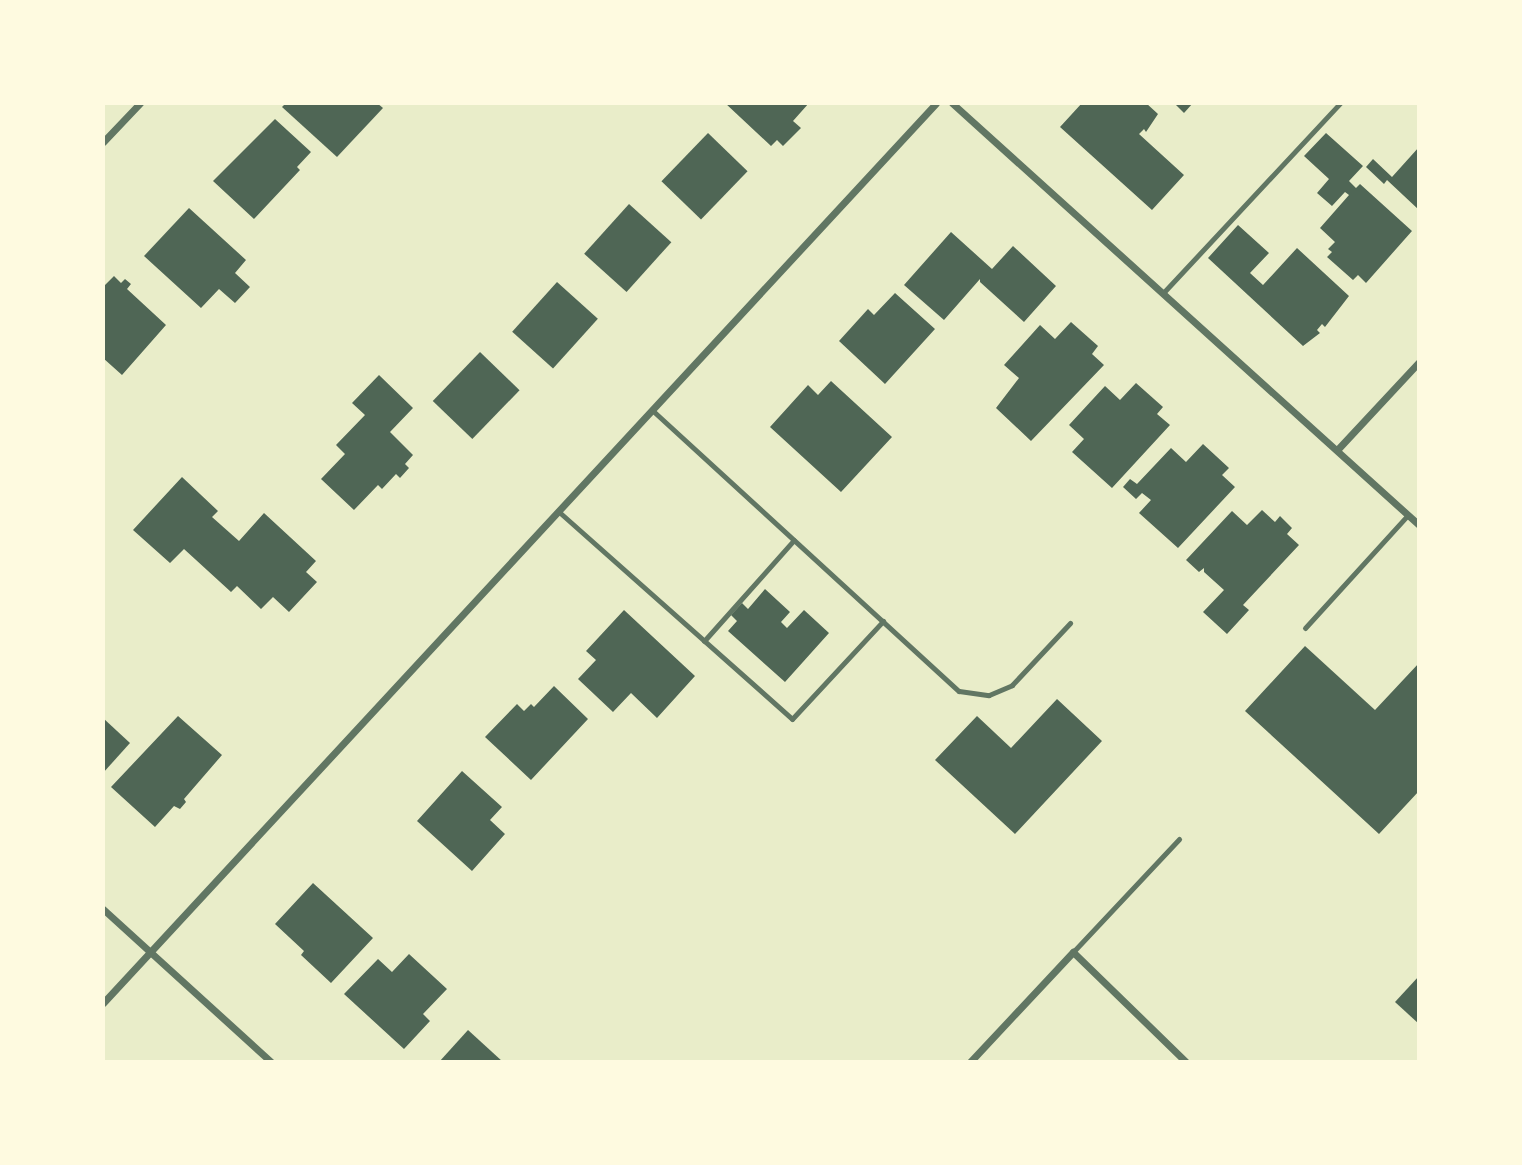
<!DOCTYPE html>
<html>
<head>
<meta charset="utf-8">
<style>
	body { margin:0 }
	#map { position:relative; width:1522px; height:1165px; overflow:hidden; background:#e9edc9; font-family:"IBM Plex Sans",sans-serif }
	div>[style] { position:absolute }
	.building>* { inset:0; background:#4f6655; transform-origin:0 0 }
	.service>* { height:5px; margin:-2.5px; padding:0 2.5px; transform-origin:2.5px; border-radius:2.5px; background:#617663 }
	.minor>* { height:7px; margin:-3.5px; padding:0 3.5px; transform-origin:3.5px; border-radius:3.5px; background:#617663 }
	span { translate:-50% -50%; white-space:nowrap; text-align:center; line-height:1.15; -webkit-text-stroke:5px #fefae0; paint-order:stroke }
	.frame { position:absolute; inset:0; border:105px solid #fefae0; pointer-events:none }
</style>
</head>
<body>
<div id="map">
	<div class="building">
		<i style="clip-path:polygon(286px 103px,377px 103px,383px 108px,337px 157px,282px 107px)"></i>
		<i style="clip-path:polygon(725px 103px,809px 103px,793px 121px,801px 128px,783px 146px,777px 140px,771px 146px)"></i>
		<i style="clip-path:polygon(1082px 103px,1146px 103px,1158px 114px,1146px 132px,1144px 129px,1139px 134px,1184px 175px,1152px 210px,1060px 127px)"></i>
		<i style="clip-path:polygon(1174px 103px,1193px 103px,1184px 113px)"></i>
		<i style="clip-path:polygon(275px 119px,311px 152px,297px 167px,300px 170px,254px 219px,213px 181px)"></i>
		<i style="left:708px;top:133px;width:55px;height:67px;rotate:44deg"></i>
		<i style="clip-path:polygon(1326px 133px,1363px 166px,1349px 181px,1356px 188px,1360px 184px,1412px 231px,1366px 283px,1358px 275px,1353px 280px,1327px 257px,1332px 252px,1328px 249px,1335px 242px,1320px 228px,1349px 195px,1345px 192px,1332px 206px,1317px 193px,1329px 179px,1304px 156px)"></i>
		<i style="clip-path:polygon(1419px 147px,1419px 210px,1387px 180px,1384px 184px,1366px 167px,1373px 159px,1392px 177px)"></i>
		<i style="left:629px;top:204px;width:57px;height:67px;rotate:42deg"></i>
		<i style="clip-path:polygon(189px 208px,246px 260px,235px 273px,250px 287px,235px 303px,219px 289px,201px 308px,144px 256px)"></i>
		<i style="clip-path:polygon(1238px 225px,1269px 253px,1250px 273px,1263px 285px,1297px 248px,1349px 296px,1325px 327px,1322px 324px,1317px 330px,1320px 333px,1303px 346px,1208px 258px)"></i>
		<i style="clip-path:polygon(951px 232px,992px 269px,1013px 246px,1056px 286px,1024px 322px,980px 282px,980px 279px,944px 320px,904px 285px)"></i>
		<i style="clip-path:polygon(114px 276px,121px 283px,125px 279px,131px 284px,127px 289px,166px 325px,122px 375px,103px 358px,103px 287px)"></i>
		<i style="left:557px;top:282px;width:55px;height:67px;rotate:42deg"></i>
		<i style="clip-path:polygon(895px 293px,935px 329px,885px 384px,839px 341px,868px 309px,874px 315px)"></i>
		<i style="clip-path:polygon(1071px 322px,1098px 346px,1092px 354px,1104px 365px,1031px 441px,996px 408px,1019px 378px,1004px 365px,1040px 325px,1055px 339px)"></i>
		<i style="left:480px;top:352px;width:55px;height:68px;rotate:44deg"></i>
		<i style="clip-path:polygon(379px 375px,413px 408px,390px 432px,413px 455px,405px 464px,409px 468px,400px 478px,396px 474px,382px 489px,378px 485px,354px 510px,321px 479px,345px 454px,336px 445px,365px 415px,352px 403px)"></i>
		<i style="clip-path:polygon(831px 381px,892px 437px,841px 492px,770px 427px,808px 385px,818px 395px)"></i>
		<i style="clip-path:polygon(1136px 383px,1163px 407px,1157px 414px,1170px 425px,1112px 488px,1072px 452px,1084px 439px,1069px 425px,1105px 386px,1120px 400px)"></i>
		<i style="clip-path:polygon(1203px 444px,1229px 468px,1222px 475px,1235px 487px,1178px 548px,1139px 513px,1151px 500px,1142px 493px,1136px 499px,1123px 487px,1130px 479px,1137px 484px,1171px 448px,1186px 462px)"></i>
		<i style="clip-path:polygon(182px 477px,218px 511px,212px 517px,239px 541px,264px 513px,316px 561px,306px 572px,317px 582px,289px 612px,273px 597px,261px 609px,237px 586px,231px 592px,184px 549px,170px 563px,133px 530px)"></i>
		<i style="clip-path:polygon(1262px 510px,1275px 522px,1280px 516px,1292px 528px,1287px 534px,1299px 545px,1243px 605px,1249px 610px,1227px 634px,1203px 612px,1224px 590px,1204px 572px,1204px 568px,1199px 572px,1186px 560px,1232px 511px,1247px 525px)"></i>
		<i style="clip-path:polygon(765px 589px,790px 612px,781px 622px,787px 628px,804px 610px,829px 633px,785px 682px,728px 631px,737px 621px,731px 615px,742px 603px,748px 609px)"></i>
		<i style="clip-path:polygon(624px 610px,695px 676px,657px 718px,631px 693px,613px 712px,578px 679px,596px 660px,586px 651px)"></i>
		<i style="clip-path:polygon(1305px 646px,1375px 710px,1419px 663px,1419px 791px,1379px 834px,1245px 711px)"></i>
		<i style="clip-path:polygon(554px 686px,588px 719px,531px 780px,485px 737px,517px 704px,524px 711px,531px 704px,534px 707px)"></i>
		<i style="clip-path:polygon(1057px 699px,1102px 741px,1015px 834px,935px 760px,977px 716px,1011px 748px)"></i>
		<i style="clip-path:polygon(178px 716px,222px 755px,184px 799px,186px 802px,180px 809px,174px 806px,155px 827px,111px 787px)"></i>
		<i style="clip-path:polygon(103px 718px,130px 743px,103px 773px)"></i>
		<i style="clip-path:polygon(462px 771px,502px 807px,490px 820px,505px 834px,472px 871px,417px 821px)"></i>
		<i style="clip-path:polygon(313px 883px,373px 938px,331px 983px,301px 955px,304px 951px,275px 924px)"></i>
		<i style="clip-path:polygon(409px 954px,447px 989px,423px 1014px,430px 1021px,404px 1049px,344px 994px,378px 959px,392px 972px)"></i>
		<i style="clip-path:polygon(1419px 976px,1419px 1024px,1395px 1002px)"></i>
		<i style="clip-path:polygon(468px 1030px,503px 1062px,439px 1062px)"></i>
	</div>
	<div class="service">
		<i style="left:1163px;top:293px;width:260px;rotate:-47deg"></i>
		<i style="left:652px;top:410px;width:416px;rotate:42.5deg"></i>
		<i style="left:959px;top:691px;width:30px;rotate:8deg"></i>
		<i style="left:989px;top:695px;width:25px;rotate:-23deg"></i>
		<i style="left:1012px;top:685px;width:85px;rotate:-46.9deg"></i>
		<i style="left:558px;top:511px;width:313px;rotate:41.6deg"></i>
		<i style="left:792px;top:719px;width:134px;rotate:-47.1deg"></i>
		<i style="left:1305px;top:628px;width:153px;rotate:-47.7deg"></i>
		<i style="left:704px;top:641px;width:135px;rotate:-48.3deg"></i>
		<i style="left:1073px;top:952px;width:155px;rotate:-46.8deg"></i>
	</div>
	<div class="minor">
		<i style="left:952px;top:103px;width:629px;rotate:42.1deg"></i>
		<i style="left:103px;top:142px;width:54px;rotate:-46.5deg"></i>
		<i style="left:1337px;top:450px;width:120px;rotate:-47deg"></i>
		<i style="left:103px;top:909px;width:227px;rotate:42.3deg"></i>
		<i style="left:103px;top:1003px;width:1226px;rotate:-47.21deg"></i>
		<i style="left:970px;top:1062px;width:151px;rotate:-46.9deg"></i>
		<i style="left:1073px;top:952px;width:158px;rotate:44.2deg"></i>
	</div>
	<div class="frame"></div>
</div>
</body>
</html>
